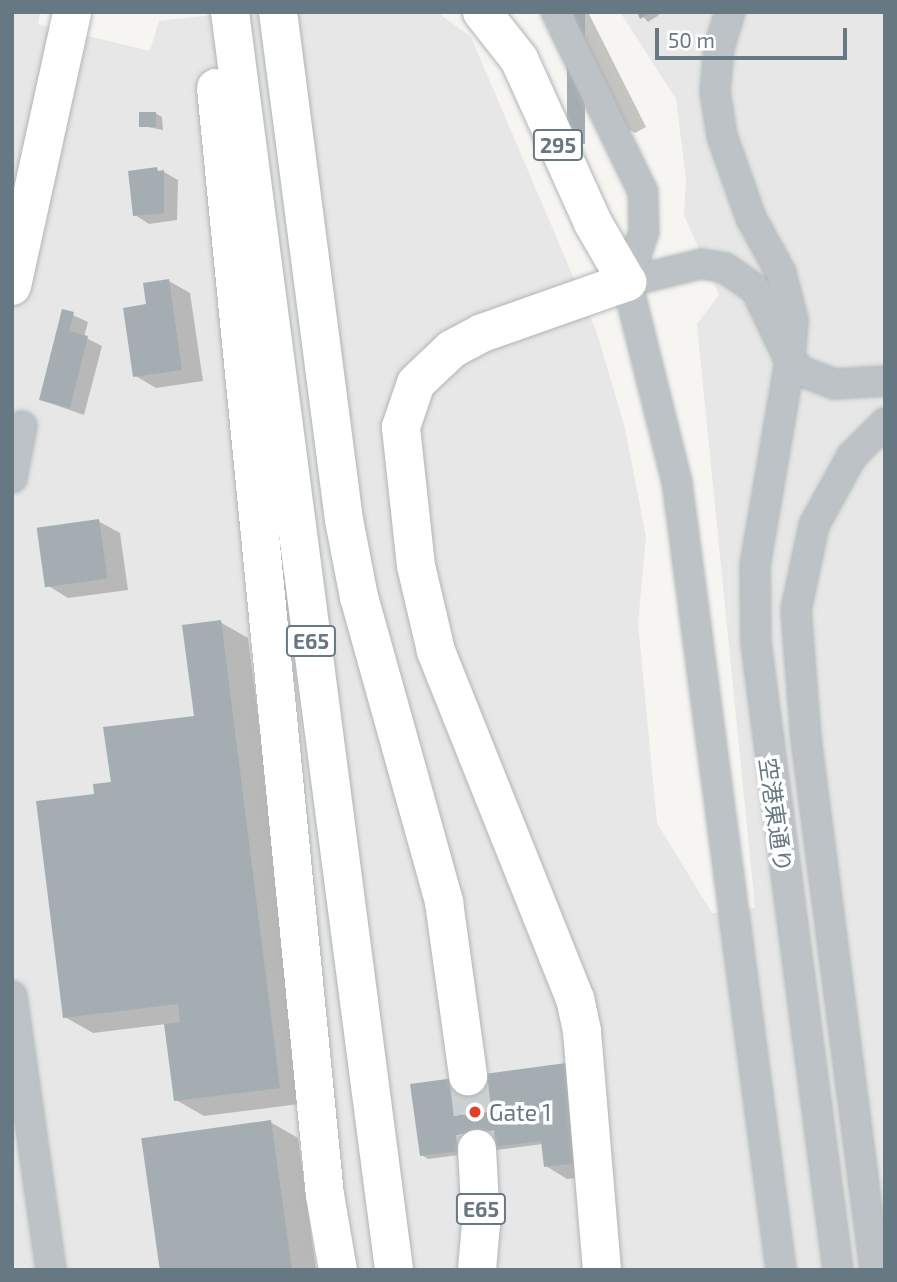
<!DOCTYPE html>
<html>
<head>
<meta charset="utf-8">
<style>
	body { margin:0 }
	#map { position:relative; width:897px; height:1282px; overflow:hidden; background:#f6f5f2; font-family:"Exo 2","Noto Sans JP",sans-serif }
	div>[style] { position:absolute }
	.built>* { inset:0; background:#e6e7e6 }
	.shadow>* { inset:0; background:#0003 }
	.building>* { inset:0; background:#a4aeb2; transform-origin:0 0 }
	.highway-tunnel>* { height:38px; margin-top:-19px; transform-origin:0; background:repeating-linear-gradient(90deg,#cbd0d1 0 38px,transparent 0 57px) }
	.roads { filter:drop-shadow(0 0 2px #b0b5b8) drop-shadow(0 0 2px #b0b5b8) }
	.minor>* { height:28px; margin:-14px; padding:0 14px; transform-origin:14px; border-radius:14px; background:#bcc2c5 }
	.highway>* { height:38px; margin:-19px; padding:0 19px; transform-origin:19px; border-radius:19px; background:#fff }
	.dots>* { width:19px; height:19px; translate:-50% -50%; box-sizing:border-box; border:4px solid #fff; border-radius:50% }
	span { translate:-50% -50%; white-space:nowrap; text-align:center; line-height:1.15; -webkit-text-stroke:7px #fff; paint-order:stroke }
	.shield-label span { padding:2px 5px; background:#fff; border:2px solid; border-radius:5px; -webkit-text-stroke-width:0 }
	.shield-label { font-size:21px; color:#667983; font-weight:700 }
	.street-label { font-size:23px; color:#667983 }
	.poi-label { font-size:23px; color:#667983 }
	.left { translate:0 -50%; text-align:left }
	.frame { position:absolute; inset:0; border:14px solid #667983; pointer-events:none }
	.scale { position:absolute; left:655px; top:28px; width:192px; height:32px; box-sizing:border-box; border:4px solid #667983; border-top:0; padding-left:9px; font-size:21px; line-height:24px; white-space:nowrap; color:#667983; -webkit-text-stroke:5px #fff; paint-order:stroke }
</style>
</head>
<body>
<div id="map">
	<div class="built">
		<i style="clip-path:polygon(12px 12px,40px 12px,38px 24px,150px 51px,159px 21px,239px 12px,437px 12px,471px 37px,596px 330px,625px 428px,646px 537px,638px 623px,657px 823px,712px 913px,755px 908px,697px 324px,719px 295px,684px 215px,686px 179px,676px 99px,620px 12px,885px 12px,885px 1270px,12px 1270px)"></i>
	</div>
	<div class="shadow">
		<i style="clip-path:polygon(569px 12px,588px 12px,646px 127px,635px 133px,628px 129px)"></i>
		<i style="clip-path:polygon(639px 12px,657px 12px,659px 15px,648px 22px)"></i>
		<i style="clip-path:polygon(155px 113px,162px 117px,163px 130px,142px 126px)"></i>
		<i style="clip-path:polygon(164px 172px,178px 180px,177px 220px,149px 224px,135px 215px)"></i>
		<i style="clip-path:polygon(169px 281px,190px 293px,203px 381px,156px 388px,134px 375px,148px 306px)"></i>
		<i style="clip-path:polygon(64px 311px,88px 322px,84px 337px,102px 346px,84px 415px,41px 400px)"></i>
		<i style="clip-path:polygon(98px 521px,120px 533px,128px 590px,68px 598px,47px 585px)"></i>
		<i style="clip-path:polygon(220px 622px,248px 638px,307px 1103px,204px 1116px,176px 1100px,166px 1024px,93px 1033px,65px 1017px,96px 795px,196px 717px)"></i>
		<i style="clip-path:polygon(574px 1064px,608px 1174px,567px 1179px,546px 1166px,543px 1144px,428px 1159px,422px 1155px)"></i>
		<i style="clip-path:polygon(270px 1122px,298px 1138px,316px 1270px,161px 1270px)"></i>
	</div>
	<div class="building">
		<i style="left:567px;top:12px;width:18px;height:132px"></i>
		<i style="clip-path:polygon(637px 12px,652px 12px,640px 19px)"></i>
		<i style="left:139px;top:112px;width:17px;height:15px"></i>
		<i style="clip-path:polygon(157px 167px,158px 171px,164px 170px,164px 213px,133px 216px,128px 171px)"></i>
		<i style="clip-path:polygon(169px 279px,182px 370px,133px 377px,123px 308px,146px 304px,143px 283px)"></i>
		<i style="clip-path:polygon(62px 309px,74px 312px,69px 331px,88px 336px,70px 408px,39px 400px)"></i>
		<i style="left:99px;top:519px;width:60px;height:63px;rotate:82deg"></i>
		<i style="clip-path:polygon(221px 620px,280px 1088px,174px 1101px,164px 1024px,180px 1022px,178px 1004px,63px 1018px,36px 801px,94px 794px,93px 784px,111px 782px,103px 727px,194px 716px,182px 625px)"></i>
		<i style="clip-path:polygon(574px 1062px,588px 1162px,544px 1167px,541px 1141px,420px 1156px,410px 1084px)"></i>
		<i style="left:271px;top:1120px;width:151px;height:131px;rotate:82deg"></i>
	</div>
	<div class="highway-tunnel">
		<i style="left:468px;top:1076px;width:74px;rotate:83deg"></i>
	</div>
	<div class="roads">
		<div class="minor">
			<i style="left:556px;top:12px;width:200px;rotate:64.2deg"></i>
			<i style="left:643px;top:192px;width:40px;rotate:88.6deg"></i>
			<i style="left:644px;top:232px;width:53px;rotate:108.8deg"></i>
			<i style="left:627px;top:282px;width:206px;rotate:76deg"></i>
			<i style="left:677px;top:482px;width:795px;rotate:82.48deg"></i>
			<i style="left:730px;top:12px;width:39px;rotate:107deg"></i>
			<i style="left:719px;top:49px;width:42px;rotate:95.4deg"></i>
			<i style="left:715px;top:91px;width:46px;rotate:81.2deg"></i>
			<i style="left:722px;top:136px;width:87px;rotate:70.5deg"></i>
			<i style="left:751px;top:218px;width:63px;rotate:61.4deg"></i>
			<i style="left:781px;top:273px;width:49px;rotate:75.7deg"></i>
			<i style="left:793px;top:320px;width:41px;rotate:94.2deg"></i>
			<i style="left:790px;top:361px;width:207px;rotate:99.7deg"></i>
			<i style="left:755px;top:565px;width:78px;rotate:89.3deg"></i>
			<i style="left:756px;top:643px;width:632px;rotate:82.55deg"></i>
			<i style="left:627px;top:282px;width:76px;rotate:-13.7deg"></i>
			<i style="left:701px;top:264px;width:24px;rotate:9deg"></i>
			<i style="left:725px;top:268px;width:38px;rotate:35deg"></i>
			<i style="left:756px;top:290px;width:79px;rotate:64.4deg"></i>
			<i style="left:790px;top:361px;width:17px;rotate:40deg"></i>
			<i style="left:803px;top:372px;width:34px;rotate:21deg"></i>
			<i style="left:835px;top:384px;width:50px;rotate:-3.4deg"></i>
			<i style="left:12px;top:478px;width:53px;rotate:-79.1deg"></i>
			<i style="left:12px;top:996px;width:277px;rotate:81.9deg"></i>
			<i style="left:875px;top:1270px;width:535px;rotate:-97.4deg"></i>
			<i style="left:806px;top:739px;width:129px;rotate:-94.4deg"></i>
			<i style="left:796px;top:610px;width:87px;rotate:-78deg"></i>
			<i style="left:814px;top:525px;width:79px;rotate:-61.2deg"></i>
			<i style="left:852px;top:456px;width:47px;rotate:-45deg"></i>
		</div>
		<div class="highway">
			<i style="left:230px;top:12px;width:1269px;rotate:82.57deg"></i>
			<i style="left:278px;top:12px;width:512px;rotate:82.6deg"></i>
			<i style="left:344px;top:520px;width:78px;rotate:79deg"></i>
			<i style="left:359px;top:597px;width:317px;rotate:74.4deg"></i>
			<i style="left:444px;top:902px;width:176px;rotate:82.1deg"></i>
			<i style="left:482px;top:12px;width:60px;rotate:51.8deg"></i>
			<i style="left:519px;top:59px;width:180px;rotate:65.7deg"></i>
			<i style="left:593px;top:223px;width:68px;rotate:60deg"></i>
			<i style="left:216px;top:88px;width:1112px;rotate:84.38deg"></i>
			<i style="left:325px;top:1195px;width:76px;rotate:80.2deg"></i>
			<i style="left:12px;top:286px;width:280px;rotate:-77.6deg"></i>
			<i style="left:477px;top:1149px;width:75px;rotate:86.9deg"></i>
			<i style="left:481px;top:1224px;width:46px;rotate:95deg"></i>
			<i style="left:602px;top:1270px;width:240px;rotate:-94.8deg"></i>
			<i style="left:582px;top:1031px;width:33px;rotate:-102deg"></i>
			<i style="left:575px;top:999px;width:375px;rotate:-111.8deg"></i>
			<i style="left:436px;top:651px;width:87px;rotate:-103.2deg"></i>
			<i style="left:416px;top:566px;width:140px;rotate:-96.2deg"></i>
			<i style="left:401px;top:427px;width:46px;rotate:-71.2deg"></i>
			<i style="left:416px;top:383px;width:50px;rotate:-43.4deg"></i>
			<i style="left:452px;top:349px;width:34px;rotate:-28deg"></i>
			<i style="left:482px;top:333px;width:154px;rotate:-19.4deg"></i>
		</div>
	</div>
	<div class="dots">
		<i style="left:475px;top:1112px;background:#de402a"></i>
	</div>
	<div class="shield-label">
		<span style="left:558px;top:145px">295</span>
		<span style="left:311px;top:641px">E65</span>
		<span style="left:481px;top:1209px">E65</span>
	</div>
	<div class="street-label">
		<span style="left:776px;top:815px;rotate:82deg">空港東通り</span>
	</div>
	<div class="poi-label">
		<span class="left" style="left:489px;top:1112px">Gate 1</span>
	</div>
	<div class="frame"></div>
	<div class="scale">50 m</div>
</div>
</body>
</html>
